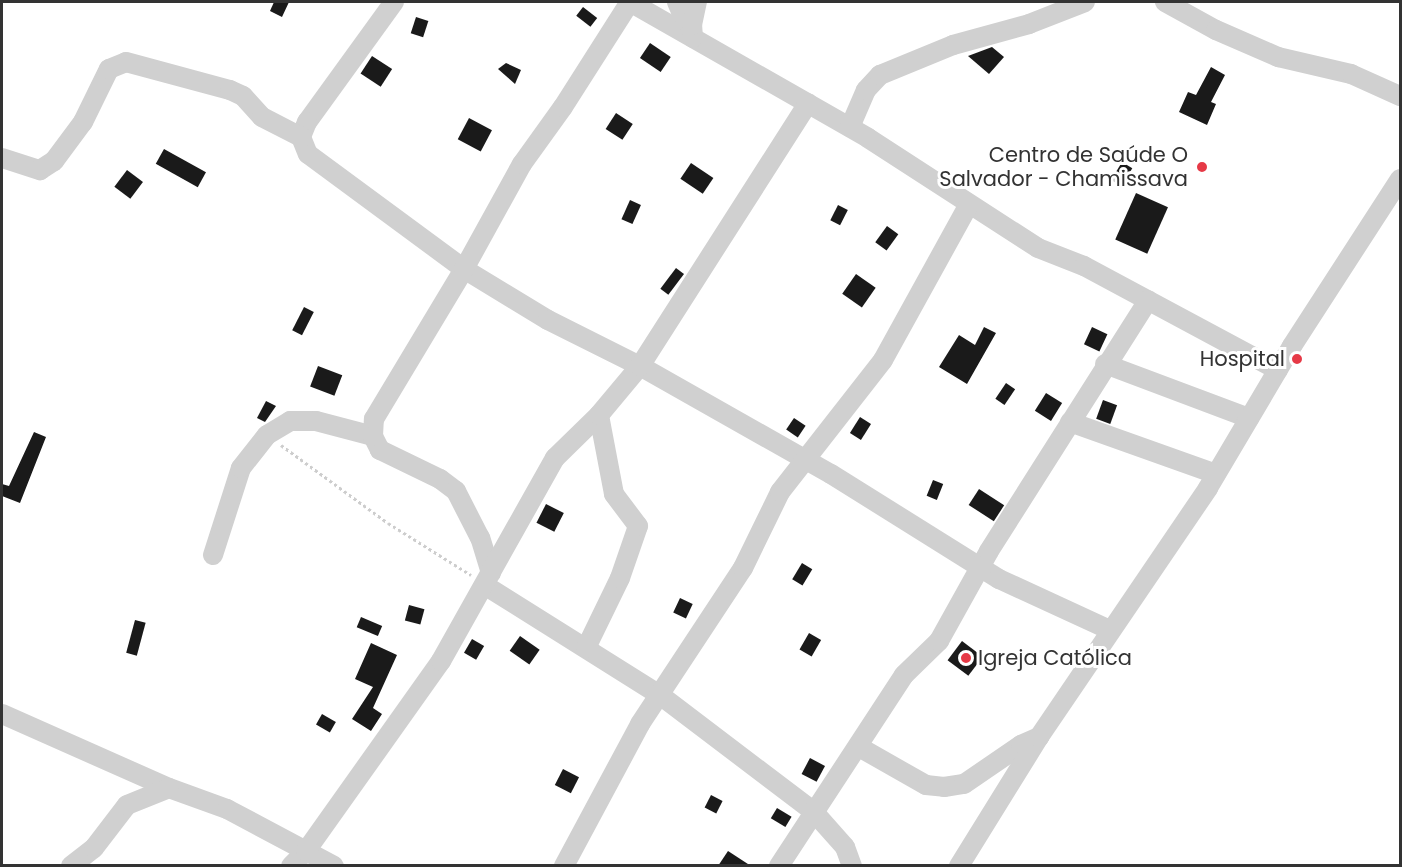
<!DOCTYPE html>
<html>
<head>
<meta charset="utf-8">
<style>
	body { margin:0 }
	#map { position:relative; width:1402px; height:867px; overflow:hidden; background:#fff; font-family:Poppins,sans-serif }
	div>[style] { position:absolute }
	.building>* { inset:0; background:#1a1a1a; transform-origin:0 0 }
	.path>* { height:3px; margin-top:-1.5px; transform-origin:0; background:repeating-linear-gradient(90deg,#cdcdcd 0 3px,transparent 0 6px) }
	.minor>* { height:20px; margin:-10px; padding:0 10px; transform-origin:10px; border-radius:10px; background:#d0d0d0 }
	.dots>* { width:16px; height:16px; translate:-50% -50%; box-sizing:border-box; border:3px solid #fff; border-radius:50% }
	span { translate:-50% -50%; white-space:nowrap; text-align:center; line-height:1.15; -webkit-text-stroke:6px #fff; paint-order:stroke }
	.poi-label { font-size:21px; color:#333 }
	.right { translate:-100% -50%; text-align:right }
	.left { translate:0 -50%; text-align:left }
	.frame { position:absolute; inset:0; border:3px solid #333; pointer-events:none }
</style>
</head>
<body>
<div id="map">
	<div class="building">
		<i style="clip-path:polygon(274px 2px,289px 2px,282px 17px,270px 11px)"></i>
		<i style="left:583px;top:7px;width:18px;height:11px;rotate:38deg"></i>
		<i style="left:416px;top:17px;width:13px;height:17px;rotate:18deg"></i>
		<i style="left:650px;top:43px;width:25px;height:18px;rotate:34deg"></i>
		<i style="clip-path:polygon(992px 47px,1004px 57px,989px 74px,968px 56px)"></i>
		<i style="left:372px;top:56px;width:24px;height:21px;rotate:33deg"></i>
		<i style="clip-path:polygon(506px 63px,521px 70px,515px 84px,498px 69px)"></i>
		<i style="clip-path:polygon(1211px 67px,1225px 75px,1211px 102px,1216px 104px,1207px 125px,1179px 112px,1188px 92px,1196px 95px)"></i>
		<i style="left:616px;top:113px;width:20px;height:19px;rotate:33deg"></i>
		<i style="left:469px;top:118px;width:26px;height:24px;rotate:28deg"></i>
		<i style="left:164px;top:149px;width:48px;height:17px;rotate:29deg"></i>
		<i style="left:1122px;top:162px;width:12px;height:21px;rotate:31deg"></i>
		<i style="left:691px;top:163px;width:27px;height:19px;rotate:34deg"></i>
		<i style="left:127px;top:170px;width:20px;height:21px;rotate:37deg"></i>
		<i style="left:1136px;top:193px;width:35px;height:51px;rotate:24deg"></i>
		<i style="left:630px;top:200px;width:12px;height:21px;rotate:24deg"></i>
		<i style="left:838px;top:205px;width:11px;height:17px;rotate:27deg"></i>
		<i style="left:887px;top:226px;width:14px;height:20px;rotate:36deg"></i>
		<i style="left:676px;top:268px;width:10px;height:26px;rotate:37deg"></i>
		<i style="left:856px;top:274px;width:24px;height:24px;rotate:35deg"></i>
		<i style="left:304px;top:307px;width:11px;height:26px;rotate:27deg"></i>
		<i style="clip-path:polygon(984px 327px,996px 333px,967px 384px,939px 367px,959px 335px,975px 345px)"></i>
		<i style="left:1092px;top:327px;width:17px;height:19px;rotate:25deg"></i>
		<i style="left:318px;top:366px;width:26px;height:22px;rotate:21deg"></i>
		<i style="left:1006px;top:383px;width:11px;height:19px;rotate:34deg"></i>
		<i style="left:1046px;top:393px;width:19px;height:21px;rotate:32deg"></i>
		<i style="left:1103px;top:400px;width:15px;height:20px;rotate:20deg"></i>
		<i style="clip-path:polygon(266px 401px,276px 406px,265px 422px,257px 418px)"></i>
		<i style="left:860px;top:417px;width:13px;height:19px;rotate:32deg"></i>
		<i style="left:794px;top:418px;width:14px;height:14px;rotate:34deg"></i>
		<i style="clip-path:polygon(34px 432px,46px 437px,20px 503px,2px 496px,2px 484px,9px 486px)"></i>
		<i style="left:933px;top:480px;width:11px;height:17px;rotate:22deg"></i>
		<i style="left:979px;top:489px;width:30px;height:19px;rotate:33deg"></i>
		<i style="left:546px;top:504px;width:20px;height:21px;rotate:27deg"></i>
		<i style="left:802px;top:563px;width:12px;height:19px;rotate:31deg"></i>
		<i style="left:680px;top:598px;width:14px;height:16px;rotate:25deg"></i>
		<i style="left:409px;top:605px;width:16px;height:16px;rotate:15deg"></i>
		<i style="left:361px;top:617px;width:23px;height:11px;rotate:23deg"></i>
		<i style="left:135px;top:620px;width:11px;height:34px;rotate:15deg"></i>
		<i style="left:809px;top:633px;width:14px;height:19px;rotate:30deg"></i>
		<i style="left:520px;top:636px;width:24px;height:18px;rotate:35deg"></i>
		<i style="left:472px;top:639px;width:14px;height:16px;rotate:30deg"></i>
		<i style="left:962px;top:641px;width:26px;height:24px;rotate:37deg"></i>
		<i style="clip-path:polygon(371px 643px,397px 655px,373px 708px,382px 714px,371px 731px,352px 719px,373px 687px,355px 679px)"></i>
		<i style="left:322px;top:714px;width:16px;height:12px;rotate:30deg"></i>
		<i style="left:810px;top:758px;width:17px;height:18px;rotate:28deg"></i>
		<i style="left:563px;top:769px;width:18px;height:18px;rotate:27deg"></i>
		<i style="left:711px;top:795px;width:13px;height:14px;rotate:27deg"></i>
		<i style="left:777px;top:808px;width:17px;height:12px;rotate:31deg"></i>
		<i style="clip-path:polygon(728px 851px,751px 866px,718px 866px)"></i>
	</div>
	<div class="path">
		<i style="left:281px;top:445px;width:132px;rotate:36.1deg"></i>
		<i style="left:388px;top:523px;width:98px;rotate:32.1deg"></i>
	</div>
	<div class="minor">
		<i style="left:394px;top:2px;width:148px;rotate:125.9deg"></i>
		<i style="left:307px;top:122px;width:16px;rotate:112deg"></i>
		<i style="left:301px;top:137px;width:18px;rotate:68deg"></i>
		<i style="left:308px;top:154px;width:194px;rotate:36.4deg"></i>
		<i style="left:464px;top:269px;width:98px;rotate:31.3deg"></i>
		<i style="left:548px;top:320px;width:103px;rotate:26.6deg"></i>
		<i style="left:640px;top:366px;width:219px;rotate:29.5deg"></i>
		<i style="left:831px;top:474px;width:198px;rotate:32deg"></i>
		<i style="left:999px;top:579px;width:122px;rotate:24.7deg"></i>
		<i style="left:630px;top:2px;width:274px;rotate:29.7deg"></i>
		<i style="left:868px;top:138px;width:202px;rotate:32.9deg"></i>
		<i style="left:1038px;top:248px;width:49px;rotate:21.4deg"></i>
		<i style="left:1084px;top:266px;width:220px;rotate:28.2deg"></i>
		<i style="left:677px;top:2px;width:21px;rotate:67deg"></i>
		<i style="left:685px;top:21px;width:8px;rotate:30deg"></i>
		<i style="left:1165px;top:2px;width:58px;rotate:28.8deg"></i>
		<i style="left:1216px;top:30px;width:68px;rotate:23.5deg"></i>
		<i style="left:1278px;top:57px;width:75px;rotate:13.1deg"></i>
		<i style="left:1351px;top:74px;width:54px;rotate:24.2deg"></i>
		<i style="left:693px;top:38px;width:13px;rotate:-94deg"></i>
		<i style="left:692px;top:25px;width:24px;rotate:-78deg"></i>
		<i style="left:850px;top:127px;width:40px;rotate:-66.6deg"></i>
		<i style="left:866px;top:90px;width:21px;rotate:-47deg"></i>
		<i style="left:880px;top:75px;width:79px;rotate:-22.3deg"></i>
		<i style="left:953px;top:45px;width:79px;rotate:-15.4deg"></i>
		<i style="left:1029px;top:24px;width:60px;rotate:-21.4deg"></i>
		<i style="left:2px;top:158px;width:40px;rotate:18deg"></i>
		<i style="left:40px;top:170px;width:17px;rotate:-33deg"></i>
		<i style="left:54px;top:161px;width:49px;rotate:-53.4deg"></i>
		<i style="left:83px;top:122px;width:59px;rotate:-63.9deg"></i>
		<i style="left:109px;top:69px;width:18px;rotate:-22deg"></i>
		<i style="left:126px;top:62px;width:108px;rotate:15.1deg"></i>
		<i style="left:230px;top:90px;width:14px;rotate:25deg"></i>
		<i style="left:243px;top:96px;width:28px;rotate:48deg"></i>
		<i style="left:262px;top:117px;width:44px;rotate:27.1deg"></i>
		<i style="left:1105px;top:364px;width:154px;rotate:20.6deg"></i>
		<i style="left:1070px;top:422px;width:155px;rotate:19.6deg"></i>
		<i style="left:213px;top:555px;width:91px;rotate:-72.2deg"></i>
		<i style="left:241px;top:468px;width:42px;rotate:-51.8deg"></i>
		<i style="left:267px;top:435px;width:27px;rotate:-31deg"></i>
		<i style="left:290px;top:421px;width:26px"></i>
		<i style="left:316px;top:421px;width:59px;rotate:14.7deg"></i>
		<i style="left:491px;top:573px;width:37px;rotate:-107deg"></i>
		<i style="left:480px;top:538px;width:53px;rotate:-117.1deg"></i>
		<i style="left:456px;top:491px;width:20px;rotate:-143deg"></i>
		<i style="left:440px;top:479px;width:67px;rotate:-154.2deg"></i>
		<i style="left:380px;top:450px;width:16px;rotate:-117deg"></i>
		<i style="left:373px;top:436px;width:17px;rotate:-87deg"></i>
		<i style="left:374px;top:419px;width:175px;rotate:-59deg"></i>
		<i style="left:464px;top:269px;width:120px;rotate:-61.1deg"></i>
		<i style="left:522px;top:164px;width:70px;rotate:-54.3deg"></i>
		<i style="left:563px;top:107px;width:125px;rotate:-57.5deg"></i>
		<i style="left:486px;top:586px;width:205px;rotate:32.1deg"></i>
		<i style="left:660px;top:695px;width:192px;rotate:37.2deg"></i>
		<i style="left:813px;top:811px;width:48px;rotate:48.4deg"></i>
		<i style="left:845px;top:847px;width:20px;rotate:70deg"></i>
		<i style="left:586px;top:648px;width:78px;rotate:-64.1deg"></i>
		<i style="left:620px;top:578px;width:55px;rotate:-70.9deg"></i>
		<i style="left:638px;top:526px;width:40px;rotate:-127deg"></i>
		<i style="left:614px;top:494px;width:80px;rotate:-100.8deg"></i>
		<i style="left:2px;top:714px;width:183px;rotate:23.9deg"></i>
		<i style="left:169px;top:788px;width:62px;rotate:19.9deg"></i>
		<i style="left:227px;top:809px;width:121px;rotate:28deg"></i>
		<i style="left:859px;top:747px;width:77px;rotate:29.6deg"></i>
		<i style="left:926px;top:785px;width:18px;rotate:6deg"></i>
		<i style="left:944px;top:787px;width:20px;rotate:-9deg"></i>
		<i style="left:964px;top:784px;width:69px;rotate:-34.4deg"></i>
		<i style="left:1021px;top:745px;width:20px;rotate:-24deg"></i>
		<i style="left:71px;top:866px;width:29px;rotate:-38deg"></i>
		<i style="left:94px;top:848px;width:54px;rotate:-52.5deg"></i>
		<i style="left:127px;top:805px;width:45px;rotate:-22deg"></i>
		<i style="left:291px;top:866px;width:21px;rotate:-45deg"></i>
		<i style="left:306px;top:851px;width:233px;rotate:-54.6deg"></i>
		<i style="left:441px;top:661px;width:233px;rotate:-60.7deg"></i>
		<i style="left:555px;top:458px;width:62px;rotate:-44.3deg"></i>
		<i style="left:599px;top:415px;width:64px;rotate:-50.1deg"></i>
		<i style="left:640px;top:366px;width:312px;rotate:-57.4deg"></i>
		<i style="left:564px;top:866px;width:161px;rotate:-61.8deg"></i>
		<i style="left:640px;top:724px;width:187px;rotate:-56.6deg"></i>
		<i style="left:743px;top:568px;width:85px;rotate:-64deg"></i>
		<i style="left:780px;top:492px;width:167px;rotate:-52deg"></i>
		<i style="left:883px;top:360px;width:178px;rotate:-61.1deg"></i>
		<i style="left:779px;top:866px;width:228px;rotate:-56.8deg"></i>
		<i style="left:904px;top:675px;width:49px;rotate:-44.2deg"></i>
		<i style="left:939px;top:641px;width:103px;rotate:-60.9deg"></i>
		<i style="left:989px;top:551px;width:297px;rotate:-57.6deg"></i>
		<i style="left:959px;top:866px;width:152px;rotate:-58.2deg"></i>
		<i style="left:1039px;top:737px;width:301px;rotate:-55.8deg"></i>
		<i style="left:1208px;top:488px;width:165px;rotate:-59.4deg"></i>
		<i style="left:1292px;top:346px;width:199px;rotate:-57.1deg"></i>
	</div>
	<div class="dots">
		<i style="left:1202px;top:167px;background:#e63946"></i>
		<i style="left:1297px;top:359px;background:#e63946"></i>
		<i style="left:966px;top:658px;background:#e63946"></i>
	</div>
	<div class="poi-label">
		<span class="right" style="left:1188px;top:167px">Centro de Saúde O<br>Salvador - Chamissava</span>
		<span class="right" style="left:1285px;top:359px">Hospital</span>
		<span class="left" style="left:978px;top:658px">Igreja Católica</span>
	</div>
	<div class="frame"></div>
</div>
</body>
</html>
